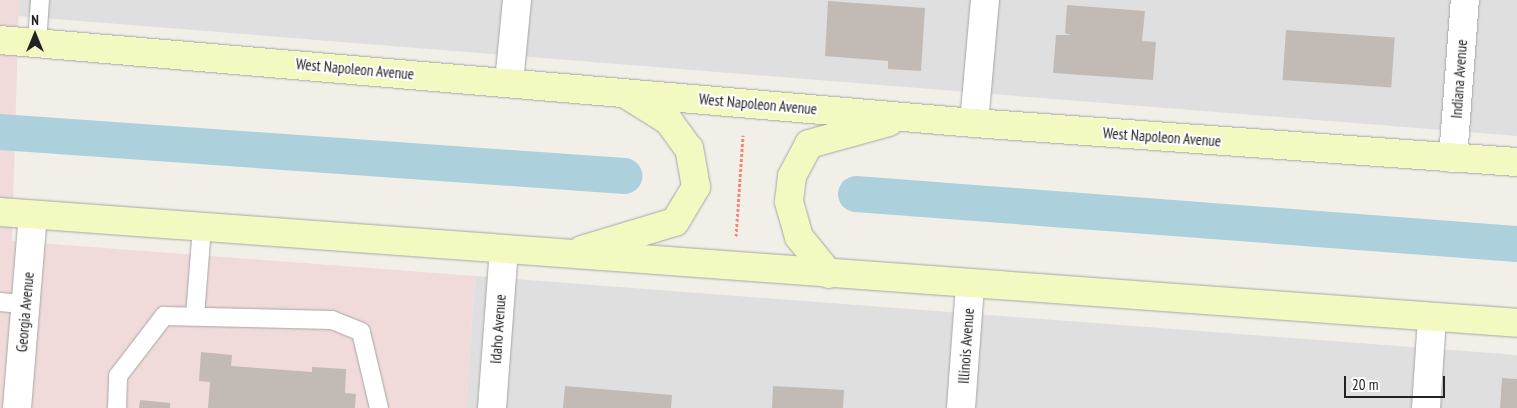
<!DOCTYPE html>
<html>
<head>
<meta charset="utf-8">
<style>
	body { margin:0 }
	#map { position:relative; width:1517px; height:408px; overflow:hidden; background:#f2efe9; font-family:"PT Sans Narrow",sans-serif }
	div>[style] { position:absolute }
	.residential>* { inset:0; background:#e0dfdf }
	.commercial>* { inset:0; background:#f1dbda }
	.canal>* { height:36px; margin:-18px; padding:0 18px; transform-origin:18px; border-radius:18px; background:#acd1dd }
	.building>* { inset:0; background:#c2bbb5; transform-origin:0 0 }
	.path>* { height:3px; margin-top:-1.5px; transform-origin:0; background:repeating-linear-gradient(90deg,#f58776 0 2.5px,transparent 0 5px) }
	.roads { filter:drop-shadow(0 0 1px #a6a6a6) drop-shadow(0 0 1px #a6a6a6) }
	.service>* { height:18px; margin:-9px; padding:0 9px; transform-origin:9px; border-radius:9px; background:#fff }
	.minor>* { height:28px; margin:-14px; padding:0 14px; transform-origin:14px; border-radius:14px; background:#fff }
	.secondary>* { height:28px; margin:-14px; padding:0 14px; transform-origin:14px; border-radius:14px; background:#f4f8c1 }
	span { translate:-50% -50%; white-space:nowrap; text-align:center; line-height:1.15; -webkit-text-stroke:4px #fff; paint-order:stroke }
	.street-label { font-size:15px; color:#222 }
	.north { position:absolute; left:10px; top:10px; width:50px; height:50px; -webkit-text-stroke:4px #fff; paint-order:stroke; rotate:0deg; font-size:14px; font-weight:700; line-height:20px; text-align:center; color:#222 }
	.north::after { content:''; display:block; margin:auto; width:18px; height:22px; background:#222; clip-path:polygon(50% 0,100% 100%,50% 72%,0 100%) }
	.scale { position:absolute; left:1344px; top:376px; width:101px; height:22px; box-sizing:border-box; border:2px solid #222; border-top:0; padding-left:6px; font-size:15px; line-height:18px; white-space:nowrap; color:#222; -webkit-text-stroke:4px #fff; paint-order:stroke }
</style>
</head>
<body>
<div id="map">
	<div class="residential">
		<i style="clip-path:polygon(19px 0,1517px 0,1517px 136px,18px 16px)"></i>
		<i style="clip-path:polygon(475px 276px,1517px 355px,1517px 408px,466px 408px)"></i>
	</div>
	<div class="commercial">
		<i style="clip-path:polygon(0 0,19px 0,12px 241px,475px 276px,466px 408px,0 408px)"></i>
	</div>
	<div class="canal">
		<i style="left:0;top:132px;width:626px;rotate:4.03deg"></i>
		<i style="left:856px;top:194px;width:663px;rotate:4.33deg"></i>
	</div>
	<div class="building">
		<i style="clip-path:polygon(828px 1px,925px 8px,921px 71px,888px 69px,888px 61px,825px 56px)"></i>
		<i style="clip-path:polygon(1067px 5px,1145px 11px,1142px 41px,1156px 42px,1153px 80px,1053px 73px,1056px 35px,1071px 35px,1065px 33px)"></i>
		<i style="left:1286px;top:30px;width:109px;height:50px;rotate:4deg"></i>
		<i style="clip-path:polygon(201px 352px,232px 355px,231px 366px,312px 372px,312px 367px,346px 369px,345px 393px,356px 394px,355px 408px,208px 408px,210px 382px,199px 381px)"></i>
		<i style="clip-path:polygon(1502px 378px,1517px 379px,1517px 408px,1500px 408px)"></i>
		<i style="clip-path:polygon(565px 386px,672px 395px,671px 408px,563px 408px)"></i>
		<i style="clip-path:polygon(773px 386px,844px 390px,843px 408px,772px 408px)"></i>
		<i style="clip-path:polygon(140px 400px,170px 403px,170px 408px,139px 408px)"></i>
	</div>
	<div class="path">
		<i style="left:736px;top:236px;width:101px;rotate:-86deg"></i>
	</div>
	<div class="roads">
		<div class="service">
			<i style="left:37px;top:43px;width:43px;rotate:-86deg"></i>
			<i style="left:0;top:302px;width:25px;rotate:5deg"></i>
			<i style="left:195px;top:316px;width:88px;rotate:-85.5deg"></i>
			<i style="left:117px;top:408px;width:32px;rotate:-88deg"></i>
			<i style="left:118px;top:376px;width:76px;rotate:-52.5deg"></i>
			<i style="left:164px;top:316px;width:168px;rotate:1.4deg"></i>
			<i style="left:332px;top:320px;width:31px;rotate:22deg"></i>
			<i style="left:361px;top:332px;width:78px;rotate:76.7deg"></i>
		</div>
		<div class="minor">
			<i style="left:509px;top:82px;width:82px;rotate:-84.4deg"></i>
			<i style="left:974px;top:123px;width:123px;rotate:-84.9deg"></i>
			<i style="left:1453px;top:158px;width:158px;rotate:-85.7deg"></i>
			<i style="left:17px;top:408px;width:194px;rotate:-85.3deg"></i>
			<i style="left:492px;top:408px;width:158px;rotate:-85.7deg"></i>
			<i style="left:961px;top:408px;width:124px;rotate:-85.8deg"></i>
			<i style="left:1426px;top:408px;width:91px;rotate:-86.2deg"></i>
		</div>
		<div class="secondary">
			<i style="left:0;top:40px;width:978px;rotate:4.87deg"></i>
			<i style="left:974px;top:123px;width:544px;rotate:4.11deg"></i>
			<i style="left:0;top:212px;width:1521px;rotate:4.18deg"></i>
			<i style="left:582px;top:250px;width:97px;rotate:-16.8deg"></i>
			<i style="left:675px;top:222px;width:41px;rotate:-59deg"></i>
			<i style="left:696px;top:187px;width:39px;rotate:-100deg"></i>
			<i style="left:689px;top:149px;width:34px;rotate:-126deg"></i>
			<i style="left:669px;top:121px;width:49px;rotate:-148.2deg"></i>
			<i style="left:829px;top:274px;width:48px;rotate:-129deg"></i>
			<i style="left:799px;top:237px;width:37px;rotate:-106deg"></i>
			<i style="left:789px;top:201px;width:25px;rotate:-83deg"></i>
			<i style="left:792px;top:176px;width:36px;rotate:-62deg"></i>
			<i style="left:809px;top:144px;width:83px;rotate:-15.4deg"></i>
		</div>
	</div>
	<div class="street-label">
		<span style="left:355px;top:69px;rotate:5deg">West Napoleon Avenue</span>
		<span style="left:1459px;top:79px;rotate:-86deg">Indiana Avenue</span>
		<span style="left:758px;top:104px;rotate:5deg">West Napoleon Avenue</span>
		<span style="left:1162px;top:137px;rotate:4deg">West Napoleon Avenue</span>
		<span style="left:25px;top:312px;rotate:-85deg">Georgia Avenue</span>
		<span style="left:498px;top:329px;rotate:-86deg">Idaho Avenue</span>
		<span style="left:966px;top:346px;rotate:-86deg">Illinois Avenue</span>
	</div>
	<div class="north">N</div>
	<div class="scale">20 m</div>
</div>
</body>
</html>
